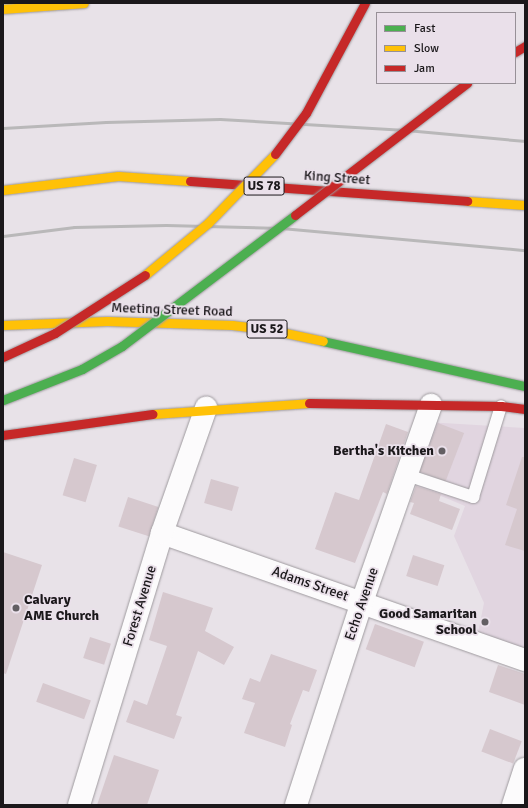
<!DOCTYPE html>
<html>
<head>
<meta charset="utf-8">
<style>
	body { margin:0 }
	#map { position:relative; width:528px; height:808px; overflow:hidden; background:#e8e2e8; font-family:Signika,sans-serif }
	div>[style] { position:absolute }
	.built>* { inset:0; background:#e1d5e0 }
	.building>* { inset:0; background:#d6c8ce; transform-origin:0 0 }
	.roads { filter:drop-shadow(0 0 1px #9e9a9e) drop-shadow(0 0 1px #9e9a9e) }
	.lane>* { height:12px; margin:-6px; padding:0 6px; transform-origin:6px; border-radius:6px; background:#fcfbfc }
	.street>* { height:22px; margin:-11px; padding:0 11px; transform-origin:11px; border-radius:11px; background:#fcfbfc }
	.fast>* { height:9px; margin:-4.5px; padding:0 4.5px; transform-origin:4.5px; border-radius:4.5px; background:#4caf50 }
	.slow>* { height:9px; margin:-4.5px; padding:0 4.5px; transform-origin:4.5px; border-radius:4.5px; background:#ffc107 }
	.jam>* { height:9px; margin:-4.5px; padding:0 4.5px; transform-origin:4.5px; border-radius:4.5px; background:#c62828 }
	.rail>* { height:3px; margin:-1.5px; padding:0 1.5px; transform-origin:1.5px; border-radius:1.5px; background:#b9b8b9 }
	.bridges { filter:drop-shadow(0 0 1px #9e9a9e) drop-shadow(0 0 1px #9e9a9e) }
	.fast-bridge>* { height:9px; margin:-4.5px; padding:0 4.5px; transform-origin:4.5px; border-radius:4.5px; background:#4caf50 }
	.slow-bridge>* { height:9px; margin:-4.5px; padding:0 4.5px; transform-origin:4.5px; border-radius:4.5px; background:#ffc107 }
	.jam-bridge>* { height:9px; margin:-4.5px; padding:0 4.5px; transform-origin:4.5px; border-radius:4.5px; background:#c62828 }
	.dots>* { width:11px; height:11px; translate:-50% -50%; box-sizing:border-box; border:2px solid #eae0ea; border-radius:50% }
	span { translate:-50% -50%; white-space:nowrap; text-align:center; line-height:1.15; -webkit-text-stroke:3.5px #eae0ea; paint-order:stroke }
	.shield-label span { padding:1px 3px; background:#eae0ea; border:1px solid; border-radius:3px; -webkit-text-stroke-width:0 }
	.shield-label { font-size:13px; color:#1b181b; font-weight:700 }
	.street-label { font-size:14px; color:#1b181b }
	.poi-label { font-size:14px; color:#1b181b; font-weight:700 }
	.right { translate:-100% -50%; text-align:right }
	.left { translate:0 -50%; text-align:left }
	.frame { position:absolute; inset:0; border:4px solid #1b181b; pointer-events:none }
	.legend { position:absolute; left:376px; top:12px; width:140px; height:72px; box-sizing:border-box; background:#eae0ea; border:1px solid #979097; margin:0; padding:5px 7px; list-style:none; font-size:12px; color:#1b181b }
	.legend li { display:flex; align-items:center; gap:8px; height:20px }
	.legend b { width:20px; border:1px solid #979097 }
</style>
</head>
<body>
<div id="map">
	<div class="built">
		<i style="clip-path:polygon(426px 422px,525px 428px,525px 660px,476px 643px,484px 603px,454px 536px,465px 506px,405px 481px)"></i>
	</div>
	<div class="building">
		<i style="left:438px;top:423px;width:28px;height:52px;rotate:21deg"></i>
		<i style="clip-path:polygon(386px 424px,408px 432px,387px 494px,383px 492px,355px 563px,315px 549px,335px 492px,359px 500px)"></i>
		<i style="clip-path:polygon(522px 457px,525px 457px,525px 551px,505px 545px,517px 509px,506px 505px)"></i>
		<i style="left:74px;top:458px;width:24px;height:39px;rotate:17deg"></i>
		<i style="left:211px;top:479px;width:29px;height:25px;rotate:16deg"></i>
		<i style="clip-path:polygon(416px 486px,441px 494px,439px 501px,460px 509px,452px 530px,410px 514px,414px 503px,410px 502px)"></i>
		<i style="left:128px;top:497px;width:32px;height:31px;rotate:18deg"></i>
		<i style="clip-path:polygon(3px 552px,42px 565px,6px 674px,3px 673px)"></i>
		<i style="left:413px;top:555px;width:33px;height:22px;rotate:18deg"></i>
		<i style="clip-path:polygon(163px 592px,213px 608px,205px 631px,234px 647px,224px 665px,198px 651px,176px 715px,182px 717px,174px 739px,126px 722px,134px 700px,147px 705px,167px 646px,149px 640px)"></i>
		<i style="left:375px;top:624px;width:52px;height:27px;rotate:20deg"></i>
		<i style="left:90px;top:637px;width:22px;height:22px;rotate:18deg"></i>
		<i style="clip-path:polygon(271px 654px,317px 670px,309px 692px,303px 690px,290px 724px,292px 725px,285px 747px,244px 733px,255px 703px,242px 699px,250px 678px,260px 682px)"></i>
		<i style="clip-path:polygon(498px 665px,525px 674px,525px 705px,489px 692px)"></i>
		<i style="left:43px;top:683px;width:51px;height:20px;rotate:20deg"></i>
		<i style="left:490px;top:729px;width:34px;height:24px;rotate:21deg"></i>
		<i style="clip-path:polygon(114px 755px,159px 770px,147px 805px,97px 805px)"></i>
	</div>
	<div class="roads">
		<div class="lane">
			<i style="left:407px;top:475px;width:70px;rotate:18.4deg"></i>
			<i style="left:473px;top:497px;width:95px;rotate:-72.9deg"></i>
		</div>
		<div class="street">
			<i style="left:162px;top:533px;width:385px;rotate:19.3deg"></i>
			<i style="left:79px;top:805px;width:284px;rotate:-73deg"></i>
			<i style="left:162px;top:533px;width:133px;rotate:-70.6deg"></i>
			<i style="left:296px;top:805px;width:213px;rotate:-72deg"></i>
			<i style="left:362px;top:602px;width:209px;rotate:-70.7deg"></i>
			<i style="left:513px;top:805px;width:38px;rotate:-72deg"></i>
		</div>
		<div class="fast">
			<i style="left:323px;top:341px;width:207px;rotate:12.6deg"></i>
		</div>
		<div class="slow">
			<i style="left:3px;top:9px;width:81px;rotate:-4.2deg"></i>
			<i style="left:3px;top:190px;width:116px;rotate:-6.9deg"></i>
			<i style="left:118px;top:176px;width:72px;rotate:4deg"></i>
			<i style="left:467px;top:201px;width:58px;rotate:3.9deg"></i>
			<i style="left:3px;top:325px;width:104px;rotate:-2.2deg"></i>
			<i style="left:107px;top:321px;width:125px;rotate:1.8deg"></i>
			<i style="left:232px;top:325px;width:39px;rotate:7deg"></i>
			<i style="left:271px;top:330px;width:53px;rotate:11.9deg"></i>
			<i style="left:153px;top:414px;width:156px;rotate:-4deg"></i>
		</div>
		<div class="jam">
			<i style="left:515px;top:52px;width:12px;rotate:-31deg"></i>
			<i style="left:190px;top:181px;width:278px;rotate:4.1deg"></i>
			<i style="left:309px;top:403px;width:192px;rotate:0.9deg"></i>
			<i style="left:501px;top:406px;width:24px;rotate:7deg"></i>
			<i style="left:3px;top:435px;width:151px;rotate:-8deg"></i>
		</div>
	</div>
	<div class="rail">
		<i style="left:3px;top:128px;width:103px;rotate:-3.3deg"></i>
		<i style="left:106px;top:122px;width:114px;rotate:-1.5deg"></i>
		<i style="left:220px;top:119px;width:186px;rotate:3.4deg"></i>
		<i style="left:406px;top:130px;width:120px;rotate:5.3deg"></i>
		<i style="left:3px;top:236px;width:72px;rotate:-7.2deg"></i>
		<i style="left:74px;top:227px;width:92px;rotate:-1.2deg"></i>
		<i style="left:166px;top:225px;width:115px;rotate:1.5deg"></i>
		<i style="left:281px;top:228px;width:245px;rotate:5.2deg"></i>
	</div>
	<div class="bridges">
		<div class="fast-bridge">
			<i style="left:3px;top:400px;width:85px;rotate:-21.4deg"></i>
			<i style="left:82px;top:369px;width:46px;rotate:-29.9deg"></i>
			<i style="left:122px;top:346px;width:217px;rotate:-37.1deg"></i>
		</div>
		<div class="slow-bridge">
			<i style="left:145px;top:275px;width:82px;rotate:-39.5deg"></i>
			<i style="left:208px;top:223px;width:96px;rotate:-45.8deg"></i>
		</div>
		<div class="jam-bridge">
			<i style="left:275px;top:154px;width:51px;rotate:-52.9deg"></i>
			<i style="left:306px;top:113px;width:125px;rotate:-61.8deg"></i>
			<i style="left:295px;top:215px;width:217px;rotate:-37.5deg"></i>
			<i style="left:3px;top:357px;width:57px;rotate:-24.8deg"></i>
			<i style="left:55px;top:333px;width:107px;rotate:-32.8deg"></i>
		</div>
	</div>
	<div class="dots">
		<i style="left:442px;top:451px;background:#635f63"></i>
		<i style="left:16px;top:608px;background:#635f63"></i>
		<i style="left:485px;top:622px;background:#635f63"></i>
	</div>
	<div class="shield-label">
		<span style="left:264px;top:186px">US 78</span>
		<span style="left:267px;top:329px">US 52</span>
	</div>
	<div class="street-label">
		<span style="left:337px;top:178px;rotate:4deg">King Street</span>
		<span style="left:172px;top:310px;rotate:2deg">Meeting Street Road</span>
		<span style="left:310px;top:584px;rotate:19deg">Adams Street</span>
		<span style="left:362px;top:604px;rotate:-71deg">Echo Avenue</span>
		<span style="left:140px;top:606px;rotate:-73deg">Forest Avenue</span>
	</div>
	<div class="poi-label">
		<span class="right" style="left:434px;top:451px">Bertha's Kitchen</span>
		<span class="left" style="left:24px;top:608px">Calvary<br>AME Church</span>
		<span class="right" style="left:477px;top:622px">Good Samaritan<br>School</span>
	</div>
	<div class="frame"></div>
	<ul class="legend">
	<li><b style="height:5px;background:#4caf50"></b>Fast</li>
	<li><b style="height:5px;background:#ffc107"></b>Slow</li>
	<li><b style="height:5px;background:#c62828"></b>Jam</li>
	</ul>
</div>
</body>
</html>
